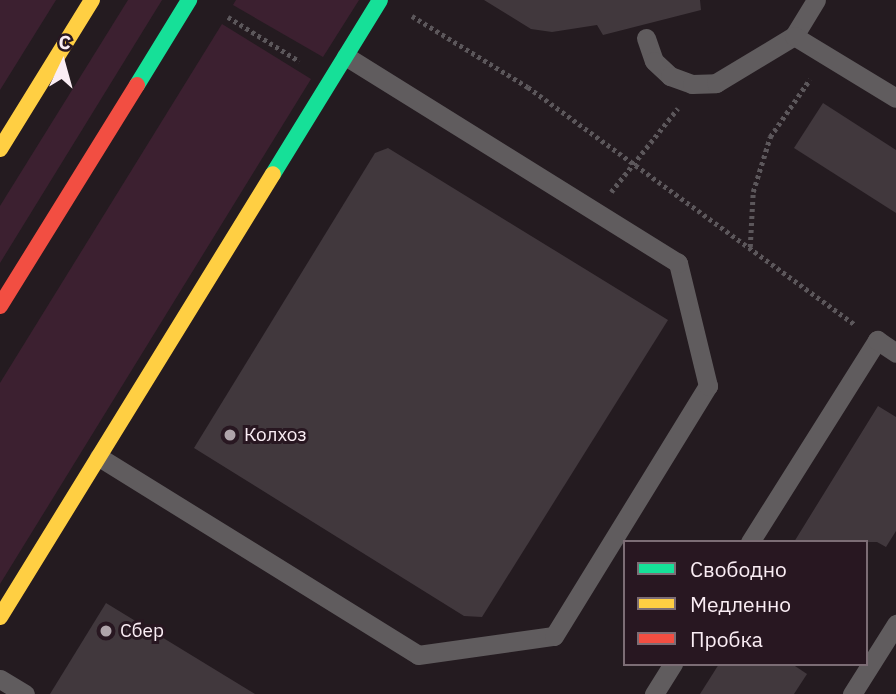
<!DOCTYPE html>
<html>
<head>
<meta charset="utf-8">
<style>
	body { margin:0 }
	#map { position:relative; width:896px; height:694px; overflow:hidden; background:#241b20; font-family:"IBM Plex Sans",sans-serif }
	div>[style] { position:absolute }
	.green>* { inset:0; background:#3c2030 }
	.building>* { inset:0; background:#41383d }
	.path>* { height:4.5px; margin-top:-2.25px; transform-origin:0; background:repeating-linear-gradient(90deg,#5c575b 0 3.5px,transparent 0 7px) }
	.lane>* { height:19px; margin:-9.5px; padding:0 9.5px; transform-origin:9.5px; border-radius:9.5px; background:#605c5e }
	.fast>* { height:16px; margin:-8px; padding:0 8px; transform-origin:8px; border-radius:8px; background:#16e098 }
	.slow>* { height:16px; margin:-8px; padding:0 8px; transform-origin:8px; border-radius:8px; background:#ffcf43 }
	.jam>* { height:16px; margin:-8px; padding:0 8px; transform-origin:8px; border-radius:8px; background:#f24e42 }
	.dots>* { width:19px; height:19px; translate:-50% -50%; box-sizing:border-box; border:4px solid #281721; border-radius:50% }
	span { translate:-50% -50%; white-space:nowrap; text-align:center; line-height:1.15; -webkit-text-stroke:6px #281721; paint-order:stroke }
	.poi-label { font-size:19px; color:#faedf4 }
	.left { translate:0 -50%; text-align:left }
	.legend { position:absolute; left:623px; top:540px; width:245px; height:126px; box-sizing:border-box; background:#281721; border:2px solid #7c6d75; margin:0; padding:9px 12px; list-style:none; font-size:21px; color:#faedf4 }
	.legend li { display:flex; align-items:center; gap:14px; height:35px }
	.legend b { width:35px; border:2px solid #7c6d75 }
	.north { position:absolute; left:28px; top:28px; width:70px; height:70px; -webkit-text-stroke:5px #281721; paint-order:stroke; rotate:5deg; font-size:19px; font-weight:700; line-height:28px; text-align:center; color:#faedf4 }
	.north::after { content:''; display:block; margin:auto; width:24px; height:32px; background:#faedf4; clip-path:polygon(50% 0,100% 100%,50% 72%,0 100%) }
</style>
</head>
<body>
<div id="map">
	<div class="green">
		<i style="clip-path:polygon(0 0,56px 0,0 90px)"></i>
		<i style="clip-path:polygon(128px 0,162px 0,0 263px,0 206px)"></i>
		<i style="clip-path:polygon(236px 0,359px 0,323px 57px,233px 5px)"></i>
		<i style="clip-path:polygon(222px 24px,311px 79px,0 584px,0 383px)"></i>
	</div>
	<div class="building">
		<i style="clip-path:polygon(484px 0,700px 0,701px 10px,603px 35px,597px 25px,552px 32px,531px 29px)"></i>
		<i style="clip-path:polygon(823px 103px,896px 150px,896px 213px,794px 148px)"></i>
		<i style="clip-path:polygon(388px 148px,668px 320px,482px 617px,464px 616px,194px 448px,375px 153px)"></i>
		<i style="clip-path:polygon(878px 406px,896px 417px,896px 531px,886px 547px,877px 542px,794px 542px)"></i>
		<i style="clip-path:polygon(106px 603px,255px 694px,50px 694px)"></i>
		<i style="clip-path:polygon(719px 664px,792px 664px,807px 674px,794px 694px,700px 694px)"></i>
	</div>
	<div class="path">
		<i style="left:412px;top:16px;width:136px;rotate:31.5deg"></i>
		<i style="left:528px;top:87px;width:405px;rotate:36deg"></i>
		<i style="left:228px;top:17px;width:84px;rotate:31.8deg"></i>
		<i style="left:611px;top:192px;width:107px;rotate:-51.4deg"></i>
		<i style="left:750px;top:247px;width:55px;rotate:-86.9deg"></i>
		<i style="left:753px;top:192px;width:58px;rotate:-72.8deg"></i>
		<i style="left:770px;top:137px;width:70px;rotate:-55.4deg"></i>
	</div>
	<div class="lane">
		<i style="left:794px;top:36px;width:42px;rotate:-58.6deg"></i>
		<i style="left:646px;top:38px;width:24px;rotate:71deg"></i>
		<i style="left:654px;top:61px;width:22px;rotate:43deg"></i>
		<i style="left:670px;top:76px;width:23px;rotate:20deg"></i>
		<i style="left:692px;top:84px;width:24px;rotate:-2deg"></i>
		<i style="left:716px;top:83px;width:91px;rotate:-31.1deg"></i>
		<i style="left:794px;top:36px;width:119px;rotate:31.3deg"></i>
		<i style="left:99px;top:457px;width:375px;rotate:31.8deg"></i>
		<i style="left:418px;top:655px;width:137px;rotate:-8deg"></i>
		<i style="left:554px;top:636px;width:294px;rotate:-58.4deg"></i>
		<i style="left:708px;top:386px;width:127px;rotate:-103.7deg"></i>
		<i style="left:678px;top:263px;width:391px;rotate:-148.1deg"></i>
		<i style="left:750px;top:542px;width:239px;rotate:-57.8deg"></i>
		<i style="left:877px;top:340px;width:23px;rotate:34deg"></i>
		<i style="left:0;top:679px;width:29px;rotate:31deg"></i>
		<i style="left:654px;top:694px;width:36px;rotate:-58deg"></i>
		<i style="left:852px;top:694px;width:83px;rotate:-57.8deg"></i>
	</div>
	<div class="fast">
		<i style="left:137px;top:85px;width:100px;rotate:-58.5deg"></i>
		<i style="left:273px;top:174px;width:204px;rotate:-58.4deg"></i>
	</div>
	<div class="slow">
		<i style="left:0;top:149px;width:175px;rotate:-58.3deg"></i>
		<i style="left:0;top:617px;width:520px;rotate:-58.36deg"></i>
	</div>
	<div class="jam">
		<i style="left:0;top:306px;width:260px;rotate:-58.2deg"></i>
	</div>
	<div class="dots">
		<i style="left:230px;top:435px;background:#afa4aa"></i>
		<i style="left:106px;top:631px;background:#afa4aa"></i>
	</div>
	<div class="poi-label">
		<span class="left" style="left:244px;top:435px">Колхоз</span>
		<span class="left" style="left:120px;top:631px">Сбер</span>
	</div>
	<ul class="legend">
	<li><b style="height:9px;background:#16e098"></b>Свободно</li>
	<li><b style="height:9px;background:#ffcf43"></b>Медленно</li>
	<li><b style="height:9px;background:#f24e42"></b>Пробка</li>
	</ul>
	<div class="north">С</div>
</div>
</body>
</html>
